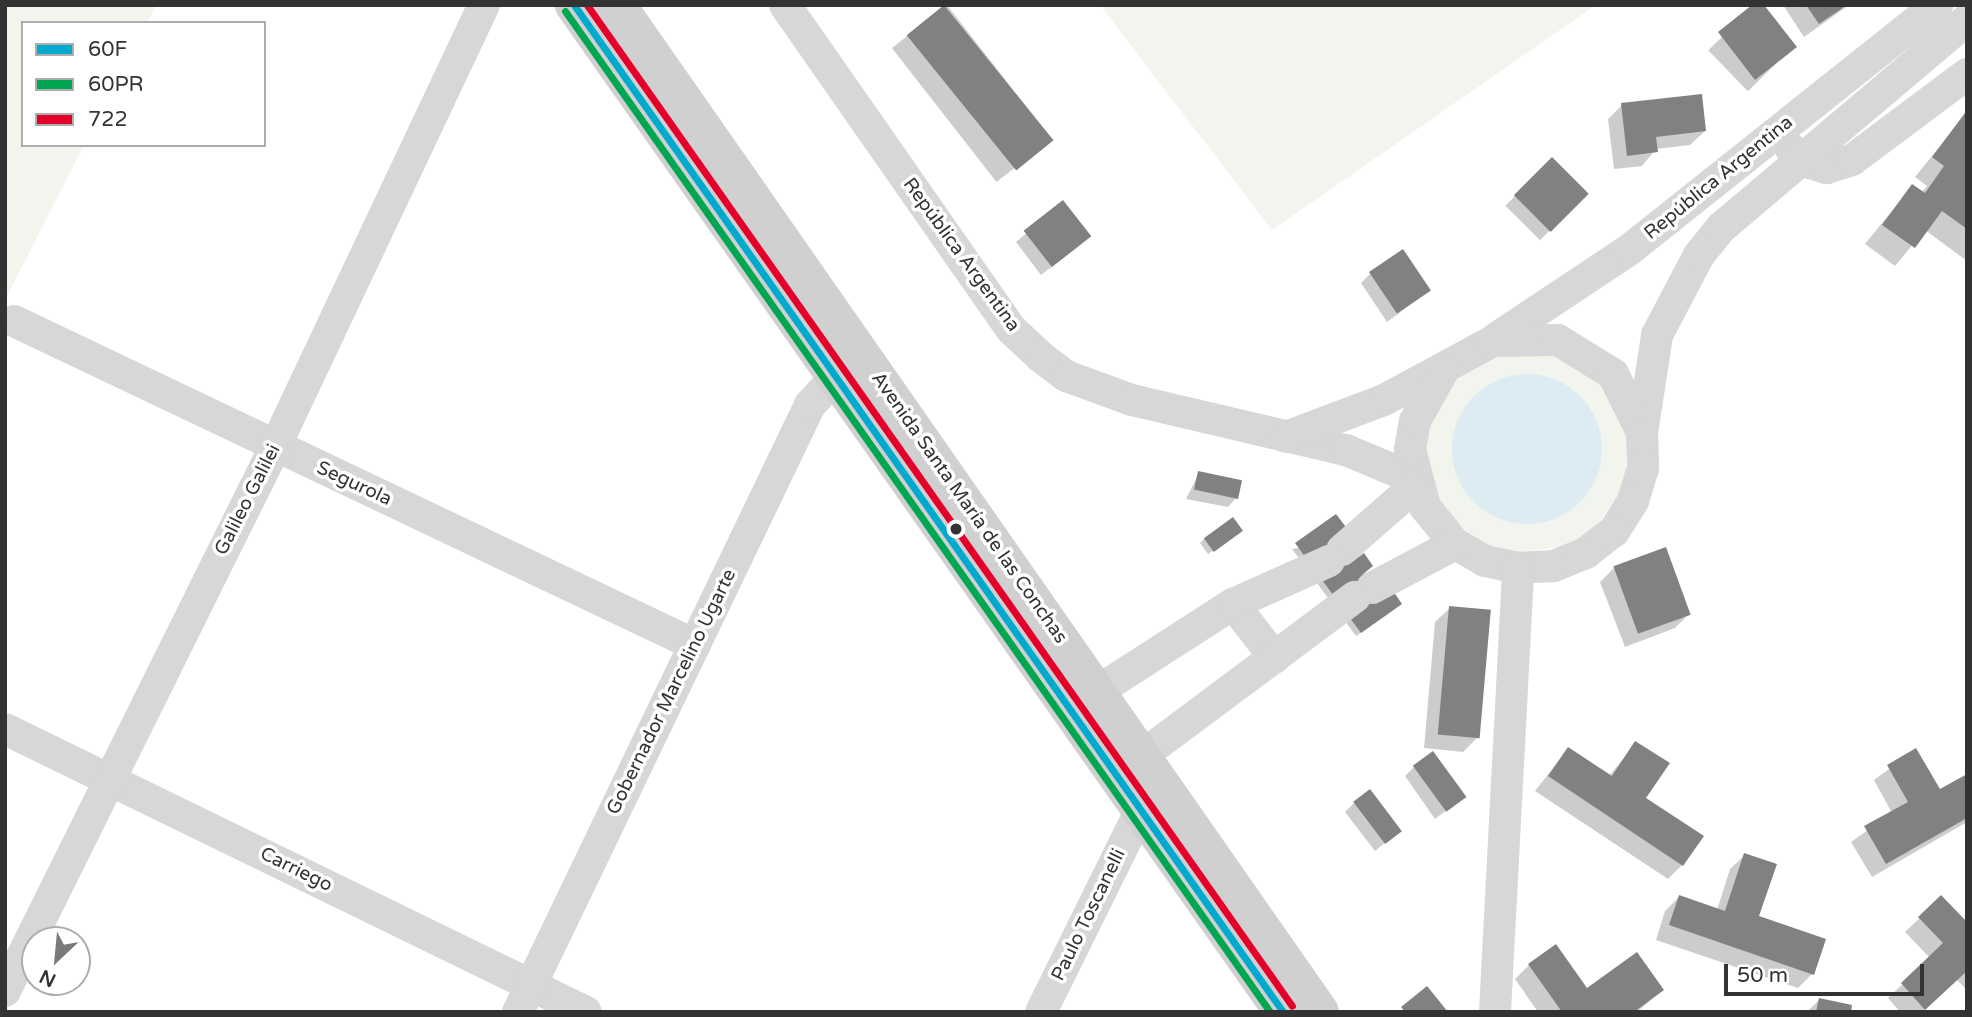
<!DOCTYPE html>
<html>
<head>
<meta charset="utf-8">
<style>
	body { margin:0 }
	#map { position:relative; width:1972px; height:1017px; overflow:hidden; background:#fff; font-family:"Varela Round",sans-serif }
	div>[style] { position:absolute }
	.green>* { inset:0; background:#f1f5ed }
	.water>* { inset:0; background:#ddebf3 }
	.round { border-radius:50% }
	.shadow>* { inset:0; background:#0003; transform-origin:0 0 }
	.building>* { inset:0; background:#818181; transform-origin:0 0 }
	.street>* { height:32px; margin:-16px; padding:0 16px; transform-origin:16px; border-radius:16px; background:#d7d7d7 }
	.secondary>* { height:38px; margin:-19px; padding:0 19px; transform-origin:19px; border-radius:19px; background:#d0d0d0 }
	.bus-1>* { height:7px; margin:-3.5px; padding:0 3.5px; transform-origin:3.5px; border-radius:3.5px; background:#00a9ce }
	.bus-2>* { height:7px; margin:-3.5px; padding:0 3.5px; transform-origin:3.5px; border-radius:3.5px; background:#00a651 }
	.bus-3>* { height:7px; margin:-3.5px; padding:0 3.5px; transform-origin:3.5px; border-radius:3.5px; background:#e4002b }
	.dots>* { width:19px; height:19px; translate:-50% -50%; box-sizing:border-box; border:4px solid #fff; border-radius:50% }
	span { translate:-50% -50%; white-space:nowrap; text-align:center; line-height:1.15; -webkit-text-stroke:7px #fff; paint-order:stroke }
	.street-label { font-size:19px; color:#333 }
	.frame { position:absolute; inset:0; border:7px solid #333; pointer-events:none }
	.legend { position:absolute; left:21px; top:21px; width:245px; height:126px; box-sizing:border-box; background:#fff; border:2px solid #adadad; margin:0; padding:9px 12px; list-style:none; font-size:21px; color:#333 }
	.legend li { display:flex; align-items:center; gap:14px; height:35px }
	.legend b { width:35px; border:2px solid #adadad }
	.north { position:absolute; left:21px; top:926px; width:70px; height:70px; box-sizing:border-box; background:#fff; border:2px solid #adadad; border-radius:50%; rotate:206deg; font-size:19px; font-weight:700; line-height:28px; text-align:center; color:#333 }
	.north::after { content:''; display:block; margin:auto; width:24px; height:32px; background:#7a7a7a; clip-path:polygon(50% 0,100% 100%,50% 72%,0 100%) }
	.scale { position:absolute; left:1724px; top:964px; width:200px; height:32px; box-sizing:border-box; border:4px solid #333; border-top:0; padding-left:9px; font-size:21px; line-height:24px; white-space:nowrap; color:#333; -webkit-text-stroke:5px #fff; paint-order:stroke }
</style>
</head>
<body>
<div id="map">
	<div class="green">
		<i style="clip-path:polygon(5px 5px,156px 5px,147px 23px,23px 23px,23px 145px,84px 145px,5px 300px)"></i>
		<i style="clip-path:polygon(1100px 5px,1596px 5px,1272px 230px)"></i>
		<i style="clip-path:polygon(evenodd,1544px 348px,1597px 374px,1627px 424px,1626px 483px,1593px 531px,1568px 546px,1509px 553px,1481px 544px,1437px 504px,1422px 448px,1440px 392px,1486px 355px,1544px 348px,1540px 375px,1560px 381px,1592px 410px,1603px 451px,1515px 523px,1494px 516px,1463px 487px,1465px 407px,1498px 380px,1540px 375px)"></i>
	</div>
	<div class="water">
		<i class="round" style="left:1452px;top:374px;width:150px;height:150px"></i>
	</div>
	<div class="shadow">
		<i style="left:947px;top:5px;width:170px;height:70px;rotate:52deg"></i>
		<i style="left:1755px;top:5px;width:57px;height:65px;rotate:46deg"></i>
		<i style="clip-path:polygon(1783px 5px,1849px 5px,1804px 37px)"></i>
		<i style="clip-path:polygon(1622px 105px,1705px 131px,1690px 145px,1656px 149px,1642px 166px,1614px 169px,1608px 119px)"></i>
		<i style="clip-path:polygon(1965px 115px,1967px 261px,1925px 230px,1895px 266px,1865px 244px,1912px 186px,1921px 193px,1927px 186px,1915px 177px)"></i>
		<i style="left:1552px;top:159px;width:49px;height:66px;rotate:45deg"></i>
		<i style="clip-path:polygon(1063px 203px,1080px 245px,1041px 275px,1016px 242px)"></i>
		<i style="clip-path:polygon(1370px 274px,1429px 291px,1387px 322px,1361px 283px)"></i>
		<i style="clip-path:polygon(1199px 473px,1237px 497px,1228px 507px,1186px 499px)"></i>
		<i style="clip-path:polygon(1236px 535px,1208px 554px,1200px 543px,1204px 539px)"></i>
		<i style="clip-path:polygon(1335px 541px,1396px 608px,1356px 636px,1292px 549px)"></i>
		<i style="clip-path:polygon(1614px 568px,1689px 614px,1675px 628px,1625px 647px,1600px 582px)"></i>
		<i style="clip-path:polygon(1450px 608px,1478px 737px,1463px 752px,1424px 748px,1435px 622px)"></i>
		<i style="clip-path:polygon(1636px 743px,1644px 798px,1682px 865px,1668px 879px,1535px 791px,1568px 749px,1609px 776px)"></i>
		<i style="clip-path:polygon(1915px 750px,1939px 791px,1967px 776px,1967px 822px,1872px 877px,1851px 842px,1892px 813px,1874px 780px)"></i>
		<i style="clip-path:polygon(1414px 767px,1464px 797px,1435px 819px,1405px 776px)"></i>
		<i style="clip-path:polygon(1354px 803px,1399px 831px,1375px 851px,1345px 812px)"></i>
		<i style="clip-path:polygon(1745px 855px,1757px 917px,1812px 974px,1798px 988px,1656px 940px,1665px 911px,1679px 897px,1717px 910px,1730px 869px)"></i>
		<i style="clip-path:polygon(1941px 898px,1967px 925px,1967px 990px,1956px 979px,1921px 1012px,1900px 1012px,1888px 998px,1930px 958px,1905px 932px)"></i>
		<i style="clip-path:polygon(1529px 965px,1587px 990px,1662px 990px,1637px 1012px,1538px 1012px,1515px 979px)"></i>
		<i style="clip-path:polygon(1819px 1000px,1849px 1012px,1807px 1012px)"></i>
	</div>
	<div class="building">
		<i style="left:944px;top:5px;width:174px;height:48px;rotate:51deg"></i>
		<i style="clip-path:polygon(1752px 5px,1764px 5px,1797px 47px,1755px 80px,1718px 32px)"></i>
		<i style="clip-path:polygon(1806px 5px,1847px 5px,1819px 24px)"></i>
		<i style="clip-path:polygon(1702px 94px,1706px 131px,1656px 137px,1658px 152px,1627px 156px,1621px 103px)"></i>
		<i style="clip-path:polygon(1965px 113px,1967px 229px,1942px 211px,1915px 248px,1882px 225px,1912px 184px,1925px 193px,1944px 166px,1932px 157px)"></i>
		<i style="left:1552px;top:157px;width:52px;height:54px;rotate:45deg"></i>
		<i style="left:1063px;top:200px;width:46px;height:50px;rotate:52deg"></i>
		<i style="left:1403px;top:249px;width:50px;height:41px;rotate:56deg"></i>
		<i style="left:1198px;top:471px;width:45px;height:19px;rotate:12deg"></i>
		<i style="clip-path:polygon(1336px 514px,1349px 531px,1342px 550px,1352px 562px,1364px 553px,1373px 566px,1362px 575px,1378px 597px,1391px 588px,1402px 604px,1361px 633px,1295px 543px)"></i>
		<i style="left:1233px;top:517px;width:17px;height:36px;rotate:54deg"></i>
		<i style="left:1666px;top:547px;width:72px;height:56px;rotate:70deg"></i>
		<i style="left:1449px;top:606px;width:42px;height:129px;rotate:5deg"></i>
		<i style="clip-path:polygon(1635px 741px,1670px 763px,1646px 798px,1704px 836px,1683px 866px,1548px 776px,1568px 747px,1612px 776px)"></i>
		<i style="clip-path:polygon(1916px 748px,1940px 789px,1967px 774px,1967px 818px,1886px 864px,1864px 826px,1908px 802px,1887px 765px)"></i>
		<i style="left:1433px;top:751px;width:57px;height:25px;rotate:54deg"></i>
		<i style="left:1370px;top:789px;width:53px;height:21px;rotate:53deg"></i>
		<i style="clip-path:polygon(1744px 853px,1777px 864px,1759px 916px,1826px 939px,1814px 975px,1669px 925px,1679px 895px,1725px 911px)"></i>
		<i style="clip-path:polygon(1941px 895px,1967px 922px,1967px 971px,1925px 1010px,1901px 983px,1943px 943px,1918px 917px)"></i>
		<i style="clip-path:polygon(1556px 944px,1587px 988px,1637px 952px,1664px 990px,1634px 1012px,1562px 1012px,1528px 964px)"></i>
		<i style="clip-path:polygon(1427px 986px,1448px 1012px,1405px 1012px,1401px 1007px)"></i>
		<i style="clip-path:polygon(1819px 998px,1852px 1005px,1851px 1012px,1816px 1012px)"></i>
	</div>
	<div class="street">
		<i style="left:785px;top:5px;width:395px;rotate:55.1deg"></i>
		<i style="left:1011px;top:329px;width:41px;rotate:43deg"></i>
		<i style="left:1041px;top:357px;width:31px;rotate:37deg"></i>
		<i style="left:1066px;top:376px;width:70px;rotate:20deg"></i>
		<i style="left:1132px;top:400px;width:220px;rotate:13.2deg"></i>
		<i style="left:1346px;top:450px;width:73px;rotate:22.7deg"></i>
		<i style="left:1791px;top:149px;width:14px;rotate:51deg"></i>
		<i style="left:1800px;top:160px;width:28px;rotate:17deg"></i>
		<i style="left:1827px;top:168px;width:26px;rotate:-18deg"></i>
		<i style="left:1852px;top:160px;width:144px;rotate:-36.8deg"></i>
		<i style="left:14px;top:321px;width:754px;rotate:25.44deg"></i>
		<i style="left:1498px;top:337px;width:157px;rotate:-33.6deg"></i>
		<i style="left:1629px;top:250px;width:394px;rotate:-38.5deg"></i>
		<i style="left:1643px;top:427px;width:93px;rotate:-81.3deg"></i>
		<i style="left:1657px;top:335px;width:90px;rotate:-62.3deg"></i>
		<i style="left:1699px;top:255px;width:36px;rotate:-51deg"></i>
		<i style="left:1722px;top:227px;width:321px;rotate:-40.2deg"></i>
		<i style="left:1286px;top:437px;width:105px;rotate:-20.7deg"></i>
		<i style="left:1384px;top:400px;width:124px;rotate:-28.4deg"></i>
		<i style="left:1493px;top:341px;width:65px;rotate:-0.9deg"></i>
		<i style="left:1558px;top:340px;width:65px;rotate:31.7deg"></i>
		<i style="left:1613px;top:374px;width:65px;rotate:63.4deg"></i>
		<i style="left:1642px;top:432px;width:36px;rotate:88deg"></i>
		<i style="left:1643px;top:468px;width:34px;rotate:107deg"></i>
		<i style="left:1633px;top:501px;width:36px;rotate:122deg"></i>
		<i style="left:1614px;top:531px;width:36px;rotate:142deg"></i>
		<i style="left:1586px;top:553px;width:35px;rotate:158deg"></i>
		<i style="left:1553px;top:566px;width:35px;rotate:177deg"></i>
		<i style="left:1518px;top:568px;width:34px;rotate:-168deg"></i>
		<i style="left:1485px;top:561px;width:34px;rotate:-150deg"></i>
		<i style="left:1455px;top:544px;width:48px;rotate:-129deg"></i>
		<i style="left:1425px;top:507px;width:60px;rotate:-104.5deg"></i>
		<i style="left:1410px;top:449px;width:28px;rotate:-80deg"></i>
		<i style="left:1415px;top:421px;width:57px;rotate:-60.8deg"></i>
		<i style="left:1342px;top:550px;width:97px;rotate:-41.2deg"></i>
		<i style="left:1372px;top:588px;width:94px;rotate:-27.9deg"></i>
		<i style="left:1233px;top:604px;width:68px;rotate:52.1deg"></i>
		<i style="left:1076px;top:705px;width:187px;rotate:-32.8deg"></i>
		<i style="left:1233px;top:604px;width:105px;rotate:-24.1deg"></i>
		<i style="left:5px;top:729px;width:646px;rotate:25.97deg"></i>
		<i style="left:1124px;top:769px;width:288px;rotate:-36.7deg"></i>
		<i style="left:5px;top:991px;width:607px;rotate:-63.6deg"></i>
		<i style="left:275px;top:447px;width:489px;rotate:-64.7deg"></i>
		<i style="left:518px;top:1012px;width:674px;rotate:-64.31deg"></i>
		<i style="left:810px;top:405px;width:36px;rotate:-48deg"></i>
		<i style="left:1041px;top:1012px;width:228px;rotate:-63.7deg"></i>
		<i style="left:1142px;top:808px;width:16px;rotate:-43deg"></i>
		<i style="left:1495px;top:1012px;width:445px;rotate:-87deg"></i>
	</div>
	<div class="secondary">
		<i style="left:574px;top:5px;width:1232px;rotate:54.85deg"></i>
		<i style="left:617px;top:5px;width:1228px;rotate:55.08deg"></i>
	</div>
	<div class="bus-1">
		<i style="left:574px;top:5px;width:1232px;rotate:54.85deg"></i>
	</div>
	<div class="bus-2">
		<i style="left:565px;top:11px;width:1224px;rotate:54.84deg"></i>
	</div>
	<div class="bus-3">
		<i style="left:587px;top:5px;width:1224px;rotate:54.84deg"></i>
	</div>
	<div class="dots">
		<i style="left:956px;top:529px;background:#333"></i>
	</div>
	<div class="street-label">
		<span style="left:1719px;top:178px;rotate:-39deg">República Argentina</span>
		<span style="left:961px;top:255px;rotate:54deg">República Argentina</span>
		<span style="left:354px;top:484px;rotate:25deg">Segurola</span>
		<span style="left:248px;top:500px;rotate:-63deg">Galileo Galilei</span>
		<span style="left:969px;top:508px;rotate:55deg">Avenida Santa María de las Conchas</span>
		<span style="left:672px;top:692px;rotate:-64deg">Gobernador Marcelino Ugarte</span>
		<span style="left:296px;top:870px;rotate:26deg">Carriego</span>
		<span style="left:1089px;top:915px;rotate:-64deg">Paulo Toscanelli</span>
	</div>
	<div class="frame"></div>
	<ul class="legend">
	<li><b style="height:9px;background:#00a9ce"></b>60F</li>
	<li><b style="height:9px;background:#00a651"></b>60PR</li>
	<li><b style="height:9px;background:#e4002b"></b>722</li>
	</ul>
	<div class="north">N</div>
	<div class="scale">50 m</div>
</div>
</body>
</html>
